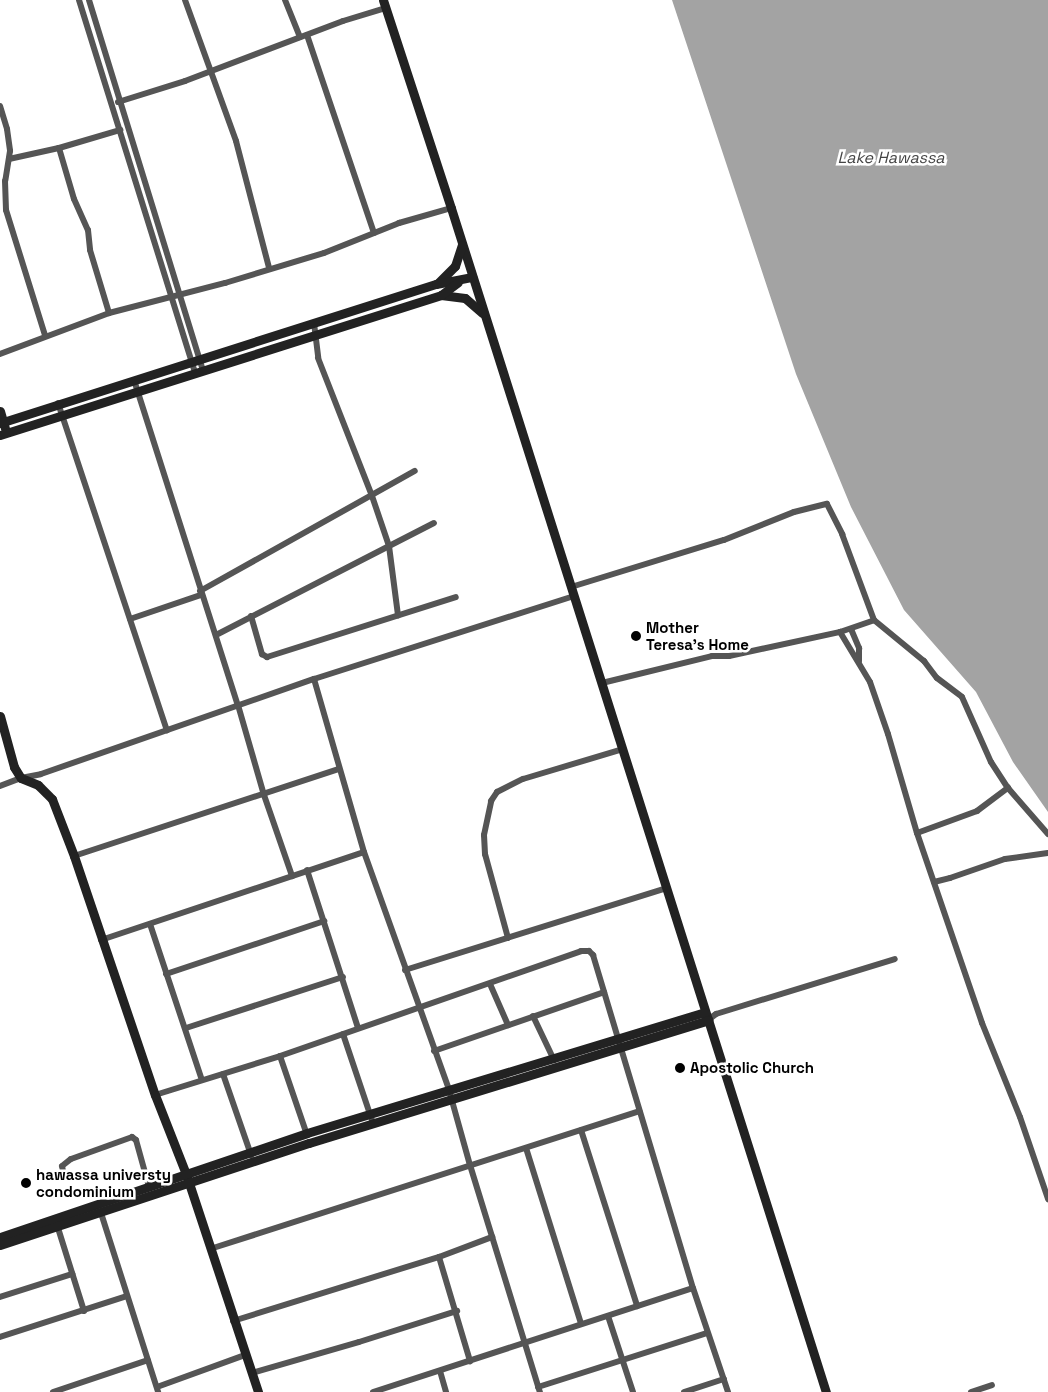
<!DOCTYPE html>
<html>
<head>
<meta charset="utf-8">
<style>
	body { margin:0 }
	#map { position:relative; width:1048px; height:1392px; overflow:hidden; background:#fff; font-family:"Space Grotesk",sans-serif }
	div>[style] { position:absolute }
	.water>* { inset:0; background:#a3a3a3 }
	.street>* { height:6px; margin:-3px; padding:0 3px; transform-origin:3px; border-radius:3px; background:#555 }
	.secondary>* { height:9px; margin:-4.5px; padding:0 4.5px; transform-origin:4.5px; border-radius:4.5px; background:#222 }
	.dots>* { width:14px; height:14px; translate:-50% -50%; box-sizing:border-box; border:2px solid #fff; border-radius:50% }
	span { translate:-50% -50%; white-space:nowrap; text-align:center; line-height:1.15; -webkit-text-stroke:5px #fff; paint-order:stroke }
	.poi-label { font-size:15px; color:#000; font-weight:700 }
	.left { translate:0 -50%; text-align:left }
	.water-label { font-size:16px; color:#444; font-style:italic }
</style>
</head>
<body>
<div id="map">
	<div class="water">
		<i style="clip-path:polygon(672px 0,1048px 0,1048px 812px,1013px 762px,976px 692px,904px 610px,851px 507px,796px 374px)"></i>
	</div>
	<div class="street">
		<i style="left:79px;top:0;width:391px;rotate:72.7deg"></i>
		<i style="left:89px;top:0;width:388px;rotate:72.9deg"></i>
		<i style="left:185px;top:0;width:150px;rotate:70.1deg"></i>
		<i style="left:236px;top:141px;width:131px;rotate:75.4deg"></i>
		<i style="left:285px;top:0;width:40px;rotate:68deg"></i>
		<i style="left:307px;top:35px;width:209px;rotate:71.3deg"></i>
		<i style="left:118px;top:102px;width:70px;rotate:-17.4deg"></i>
		<i style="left:185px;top:81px;width:169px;rotate:-20.8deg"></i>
		<i style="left:343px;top:21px;width:45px;rotate:-16.8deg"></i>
		<i style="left:0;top:106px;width:24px;rotate:73deg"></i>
		<i style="left:7px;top:129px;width:22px;rotate:82deg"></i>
		<i style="left:10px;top:151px;width:30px;rotate:99deg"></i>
		<i style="left:5px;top:181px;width:29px;rotate:88deg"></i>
		<i style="left:6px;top:210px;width:131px;rotate:72.7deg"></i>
		<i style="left:59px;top:148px;width:53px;rotate:73.6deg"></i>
		<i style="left:74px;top:199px;width:34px;rotate:66deg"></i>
		<i style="left:88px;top:230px;width:20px;rotate:84deg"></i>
		<i style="left:90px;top:250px;width:66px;rotate:73.2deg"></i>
		<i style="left:9px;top:159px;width:51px;rotate:-12.4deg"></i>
		<i style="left:59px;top:148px;width:64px;rotate:-16.4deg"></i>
		<i style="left:314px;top:323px;width:35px;rotate:83deg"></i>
		<i style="left:318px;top:358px;width:148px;rotate:68.6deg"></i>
		<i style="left:372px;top:496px;width:53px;rotate:71.2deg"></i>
		<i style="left:389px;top:546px;width:70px;rotate:82.6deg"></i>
		<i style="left:0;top:354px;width:116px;rotate:-20.6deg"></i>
		<i style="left:109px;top:313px;width:120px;rotate:-14.5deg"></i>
		<i style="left:225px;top:283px;width:103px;rotate:-16.9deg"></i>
		<i style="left:324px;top:253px;width:81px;rotate:-21.8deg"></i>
		<i style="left:399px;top:223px;width:54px;rotate:-16.1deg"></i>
		<i style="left:134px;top:380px;width:341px;rotate:72.3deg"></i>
		<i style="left:238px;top:705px;width:94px;rotate:73.9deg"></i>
		<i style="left:264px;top:795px;width:86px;rotate:70.9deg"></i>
		<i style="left:58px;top:403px;width:345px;rotate:71.6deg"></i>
		<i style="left:571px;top:587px;width:160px;rotate:-17.1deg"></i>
		<i style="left:724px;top:540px;width:75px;rotate:-21.8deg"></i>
		<i style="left:794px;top:512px;width:34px;rotate:-14deg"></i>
		<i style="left:827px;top:504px;width:34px;rotate:63deg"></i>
		<i style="left:842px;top:534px;width:92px;rotate:69.6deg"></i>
		<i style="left:874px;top:620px;width:65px;rotate:39.4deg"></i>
		<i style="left:924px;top:661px;width:21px;rotate:53deg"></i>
		<i style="left:937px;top:678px;width:31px;rotate:37deg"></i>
		<i style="left:962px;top:697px;width:71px;rotate:66deg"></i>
		<i style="left:991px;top:762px;width:31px;rotate:57deg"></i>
		<i style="left:1008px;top:788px;width:61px;rotate:49deg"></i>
		<i style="left:200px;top:591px;width:246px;rotate:-29.2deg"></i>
		<i style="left:251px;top:616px;width:40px;rotate:74deg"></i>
		<i style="left:262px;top:654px;width:6px;rotate:31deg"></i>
		<i style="left:267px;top:657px;width:198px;rotate:-17.6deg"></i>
		<i style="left:130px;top:619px;width:75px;rotate:-18.7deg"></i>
		<i style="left:851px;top:629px;width:21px;rotate:67deg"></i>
		<i style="left:859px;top:648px;width:13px;rotate:90deg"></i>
		<i style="left:840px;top:632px;width:58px;rotate:59deg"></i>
		<i style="left:870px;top:682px;width:55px;rotate:70.9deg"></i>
		<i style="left:888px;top:734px;width:103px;rotate:73.7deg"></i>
		<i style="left:917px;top:833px;width:201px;rotate:71.1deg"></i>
		<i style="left:982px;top:1023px;width:101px;rotate:68deg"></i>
		<i style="left:1020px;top:1117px;width:87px;rotate:71.1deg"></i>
		<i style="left:216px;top:635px;width:245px;rotate:-27.2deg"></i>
		<i style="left:314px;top:679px;width:180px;rotate:73.9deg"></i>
		<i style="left:364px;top:852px;width:253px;rotate:70.3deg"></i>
		<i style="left:449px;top:1090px;width:78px;rotate:74.4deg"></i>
		<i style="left:470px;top:1165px;width:238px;rotate:72.9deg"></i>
		<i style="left:602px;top:683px;width:113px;rotate:-13.8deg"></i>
		<i style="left:712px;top:656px;width:17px"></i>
		<i style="left:729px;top:656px;width:114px;rotate:-12.2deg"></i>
		<i style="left:840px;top:632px;width:36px;rotate:-19deg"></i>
		<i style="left:0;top:786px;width:22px;rotate:-21deg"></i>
		<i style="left:21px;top:778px;width:20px;rotate:-11deg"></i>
		<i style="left:41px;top:774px;width:289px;rotate:-19.2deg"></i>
		<i style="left:314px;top:679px;width:273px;rotate:-17.7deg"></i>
		<i style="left:917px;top:833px;width:64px;rotate:-20.1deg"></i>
		<i style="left:977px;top:811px;width:39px;rotate:-37deg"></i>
		<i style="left:74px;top:856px;width:279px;rotate:-18.2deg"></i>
		<i style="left:307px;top:870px;width:166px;rotate:72.1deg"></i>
		<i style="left:934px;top:882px;width:16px;rotate:-14deg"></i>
		<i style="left:950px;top:878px;width:58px;rotate:-19.1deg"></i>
		<i style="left:1005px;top:859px;width:43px;rotate:-7.9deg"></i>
		<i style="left:150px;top:924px;width:164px;rotate:71.6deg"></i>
		<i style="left:508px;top:938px;width:87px;rotate:-105.3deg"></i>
		<i style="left:485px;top:854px;width:19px;rotate:-93deg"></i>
		<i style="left:484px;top:835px;width:35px;rotate:-78deg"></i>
		<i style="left:491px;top:801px;width:11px;rotate:-56deg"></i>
		<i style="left:497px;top:792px;width:29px;rotate:-27deg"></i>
		<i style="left:523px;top:779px;width:104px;rotate:-16.7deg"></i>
		<i style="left:101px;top:940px;width:277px;rotate:-18.5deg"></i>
		<i style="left:405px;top:970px;width:274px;rotate:-17.4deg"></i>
		<i style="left:166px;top:974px;width:167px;rotate:-18.5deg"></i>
		<i style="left:490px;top:984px;width:45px;rotate:66.3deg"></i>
		<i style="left:533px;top:1016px;width:49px;rotate:64.5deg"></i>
		<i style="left:708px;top:1020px;width:10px;rotate:-37deg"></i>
		<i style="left:716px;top:1014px;width:187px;rotate:-17.1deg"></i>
		<i style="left:186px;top:1028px;width:165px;rotate:-18deg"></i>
		<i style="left:343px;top:1034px;width:94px;rotate:71.4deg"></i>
		<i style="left:434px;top:1051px;width:180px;rotate:-19.1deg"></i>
		<i style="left:280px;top:1056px;width:83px;rotate:71.1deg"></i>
		<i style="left:223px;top:1074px;width:86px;rotate:70.9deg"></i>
		<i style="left:155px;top:1095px;width:131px;rotate:-17.3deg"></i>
		<i style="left:280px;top:1056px;width:319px;rotate:-19.2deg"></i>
		<i style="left:581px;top:951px;width:8px"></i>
		<i style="left:589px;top:951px;width:6px;rotate:45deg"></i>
		<i style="left:593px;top:955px;width:348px;rotate:73.3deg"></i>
		<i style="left:693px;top:1288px;width:110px;rotate:71.4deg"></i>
		<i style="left:581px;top:1130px;width:185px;rotate:72.3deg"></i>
		<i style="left:526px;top:1148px;width:184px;rotate:72.6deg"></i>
		<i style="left:63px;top:1171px;width:5px;rotate:-101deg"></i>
		<i style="left:62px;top:1166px;width:11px;rotate:-38deg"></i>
		<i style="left:71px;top:1159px;width:65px;rotate:-19.8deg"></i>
		<i style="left:132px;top:1137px;width:5px;rotate:37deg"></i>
		<i style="left:136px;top:1140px;width:49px;rotate:74.5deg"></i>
		<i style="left:101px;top:1213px;width:188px;rotate:72.3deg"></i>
		<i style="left:58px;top:1228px;width:87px;rotate:72.6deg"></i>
		<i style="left:210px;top:1249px;width:451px;rotate:-17.8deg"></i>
		<i style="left:439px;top:1257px;width:109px;rotate:73.4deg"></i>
		<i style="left:0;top:1297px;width:76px;rotate:-17.7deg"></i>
		<i style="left:608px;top:1316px;width:80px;rotate:71.8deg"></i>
		<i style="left:233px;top:1321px;width:216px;rotate:-17.3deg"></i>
		<i style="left:439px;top:1257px;width:57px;rotate:-20.7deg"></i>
		<i style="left:0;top:1337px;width:133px;rotate:-17.9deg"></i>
		<i style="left:440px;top:1371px;width:22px;rotate:74deg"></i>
		<i style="left:252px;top:1373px;width:111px;rotate:-16.2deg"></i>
		<i style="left:359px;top:1342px;width:103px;rotate:-17.6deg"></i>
		<i style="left:157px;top:1387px;width:94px;rotate:-20deg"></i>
		<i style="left:538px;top:1387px;width:177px;rotate:-17.7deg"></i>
		<i style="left:53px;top:1392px;width:100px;rotate:-18.6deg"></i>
		<i style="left:373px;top:1392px;width:336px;rotate:-18deg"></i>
		<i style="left:684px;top:1392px;width:42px;rotate:-18deg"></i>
		<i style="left:971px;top:1392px;width:22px;rotate:-18deg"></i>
	</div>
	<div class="secondary">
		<i style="left:383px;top:0;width:219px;rotate:71.9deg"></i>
		<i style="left:451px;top:208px;width:1242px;rotate:72.43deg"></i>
		<i style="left:438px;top:283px;width:24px;rotate:-45deg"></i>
		<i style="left:455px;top:266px;width:22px;rotate:-72deg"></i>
		<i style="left:441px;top:295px;width:24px;rotate:7deg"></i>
		<i style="left:465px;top:298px;width:23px;rotate:41deg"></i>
		<i style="left:0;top:411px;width:18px;rotate:74deg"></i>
		<i style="left:0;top:423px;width:458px;rotate:-17.7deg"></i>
		<i style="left:436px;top:284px;width:37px;rotate:-11deg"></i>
		<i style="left:0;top:435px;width:463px;rotate:-17.6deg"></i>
		<i style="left:441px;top:295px;width:21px;rotate:-37deg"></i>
		<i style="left:0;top:716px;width:53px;rotate:74.6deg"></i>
		<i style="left:14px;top:767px;width:13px;rotate:58deg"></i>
		<i style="left:21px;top:778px;width:18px;rotate:22deg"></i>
		<i style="left:38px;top:785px;width:20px;rotate:45deg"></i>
		<i style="left:52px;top:799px;width:61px;rotate:68.9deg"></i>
		<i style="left:74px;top:856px;width:252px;rotate:71.3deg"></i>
		<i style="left:155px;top:1095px;width:85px;rotate:68.6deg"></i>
		<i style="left:186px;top:1174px;width:230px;rotate:71.7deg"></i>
		<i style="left:0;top:1237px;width:324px;rotate:-18.7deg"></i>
		<i style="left:307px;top:1133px;width:416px;rotate:-16.9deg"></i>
		<i style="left:0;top:1245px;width:325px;rotate:-18.3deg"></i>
		<i style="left:309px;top:1143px;width:418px;rotate:-17.1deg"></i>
	</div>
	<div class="dots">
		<i style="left:636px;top:636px;background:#000"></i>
		<i style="left:680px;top:1068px;background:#000"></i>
		<i style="left:26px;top:1183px;background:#000"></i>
	</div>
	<div class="poi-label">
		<span class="left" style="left:646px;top:636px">Mother<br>Teresa's Home</span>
		<span class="left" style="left:690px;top:1068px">Apostolic Church</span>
		<span class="left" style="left:36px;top:1183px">hawassa universty<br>condominium</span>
	</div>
	<div class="water-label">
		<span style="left:891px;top:158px">Lake Hawassa</span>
	</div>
</div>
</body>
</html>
